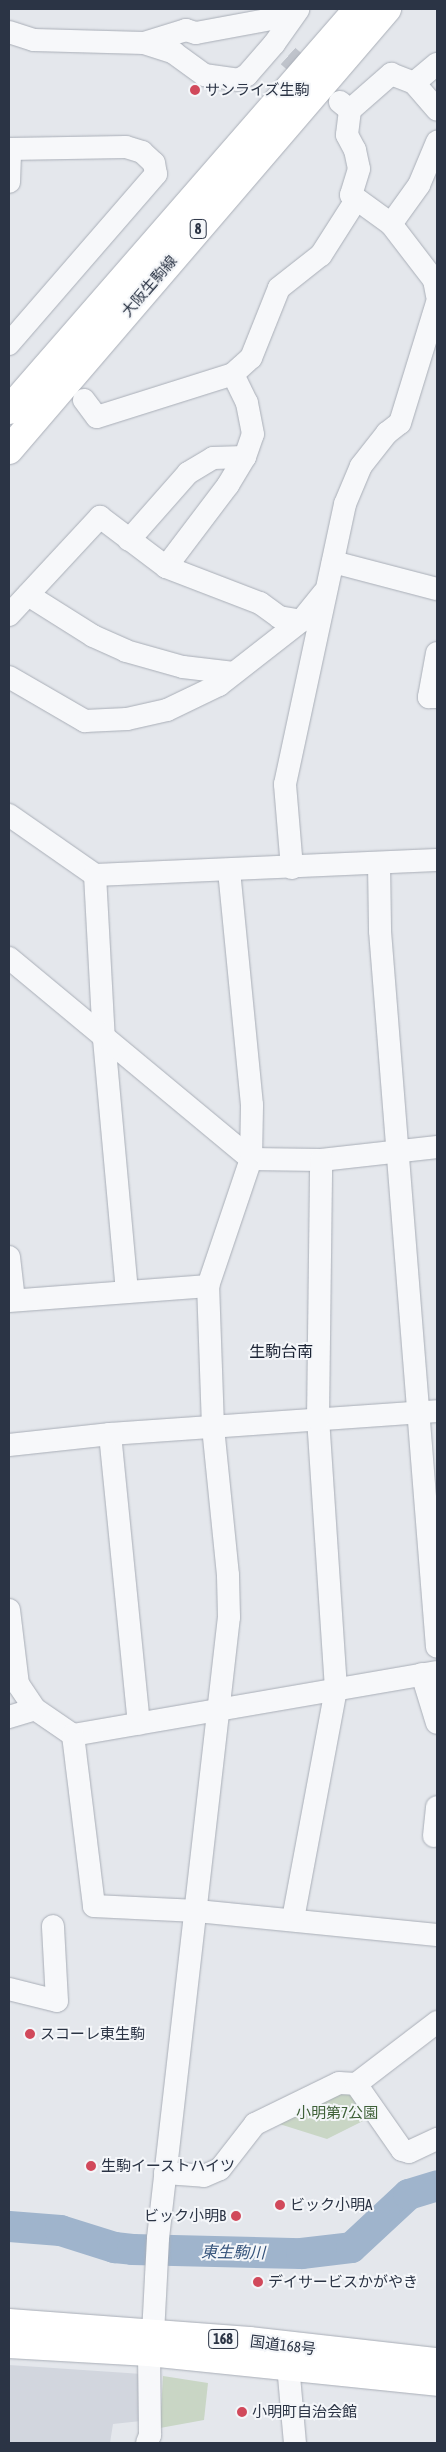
<!DOCTYPE html>
<html>
<head>
<meta charset="utf-8">
<style>
	body { margin:0 }
	#map { position:relative; width:446px; height:2452px; overflow:hidden; background:#e4e7ec; font-family:"Asap Condensed","Noto Sans JP",sans-serif }
	div>[style] { position:absolute }
	.built>* { inset:0; background:#d2d6de }
	.green>* { inset:0; background:#c9d6c5 }
	.river>* { height:31px; margin:-15.5px; padding:0 15.5px; transform-origin:15.5px; border-radius:15.5px; background:#9fb4cc }
	.minor-tunnel>* { height:22px; margin-top:-11px; transform-origin:0; background:repeating-linear-gradient(90deg,#bfc3cb 0 22px,transparent 0 33px) }
	.roads { filter:drop-shadow(0 0 1px #a9aeb7) drop-shadow(0 0 1px #a9aeb7) }
	.minor>* { height:22px; margin:-11px; padding:0 11px; transform-origin:11px; border-radius:11px; background:#f7f8fa }
	.major>* { height:28px; margin:-14px; padding:0 14px; transform-origin:14px; border-radius:14px; background:#fff }
	.highway>* { height:28px; margin:-14px; padding:0 14px; transform-origin:14px; border-radius:14px; background:#fff }
	.dots>* { width:14px; height:14px; translate:-50% -50%; box-sizing:border-box; border:2px solid #f4f6f9; border-radius:50% }
	span { translate:-50% -50%; white-space:nowrap; text-align:center; line-height:1.15; -webkit-text-stroke:4px #f4f6f9; paint-order:stroke }
	.shield-label span { padding:1px 4px; background:#f4f6f9; border:1px solid; border-radius:4px; -webkit-text-stroke-width:0 }
	.shield-label { font-size:14px; color:#2b3445; font-weight:700 }
	.poi-label { font-size:15px; color:#2b3445 }
	.left { translate:0 -50%; text-align:left }
	.right { translate:-100% -50%; text-align:right }
	.street-label { font-size:15px; color:#2b3445 }
	.park-label { font-size:15px; color:#3f6138 }
	.neighbourhood-label { font-size:16px; color:#1d2536 }
	.water-label { font-size:16px; color:#34527a; font-style:italic }
	.frame { position:absolute; inset:0; border:10px solid #2b3445; pointer-events:none }
</style>
</head>
<body>
<div id="map">
	<div class="built">
		<i style="clip-path:polygon(9px 2365px,142px 2374px,141px 2421px,113px 2424px,110px 2443px,9px 2443px)"></i>
	</div>
	<div class="green">
		<i style="clip-path:polygon(339px 2091px,353px 2096px,369px 2118px,327px 2139px,273px 2122px,292px 2112px,304px 2113px)"></i>
		<i style="clip-path:polygon(163px 2376px,208px 2383px,204px 2420px,160px 2428px)"></i>
	</div>
	<div class="river">
		<i style="left:9px;top:2226px;width:51px;rotate:4.5deg"></i>
		<i style="left:60px;top:2230px;width:57px;rotate:17.5deg"></i>
		<i style="left:114px;top:2247px;width:18px;rotate:6deg"></i>
		<i style="left:132px;top:2249px;width:169px;rotate:1.4deg"></i>
		<i style="left:301px;top:2253px;width:50px;rotate:-6.8deg"></i>
		<i style="left:351px;top:2247px;width:78px;rotate:-42.9deg"></i>
		<i style="left:408px;top:2194px;width:30px;rotate:-17deg"></i>
	</div>
	<div class="minor-tunnel">
		<i style="left:288px;top:56px;width:38px;rotate:41deg"></i>
	</div>
	<div class="roads">
		<div class="minor">
			<i style="left:9px;top:32px;width:26px;rotate:18deg"></i>
			<i style="left:34px;top:40px;width:110px;rotate:1.6deg"></i>
			<i style="left:144px;top:43px;width:44px;rotate:-17.2deg"></i>
			<i style="left:186px;top:30px;width:10px;rotate:17deg"></i>
			<i style="left:196px;top:33px;width:99px;rotate:-10.5deg"></i>
			<i style="left:144px;top:43px;width:32px;rotate:18deg"></i>
			<i style="left:174px;top:53px;width:37px;rotate:36deg"></i>
			<i style="left:204px;top:75px;width:34px;rotate:8deg"></i>
			<i style="left:238px;top:80px;width:10px;rotate:-29deg"></i>
			<i style="left:247px;top:75px;width:41px;rotate:-48.9deg"></i>
			<i style="left:274px;top:44px;width:42px;rotate:-54.8deg"></i>
			<i style="left:414px;top:83px;width:30px;rotate:-40deg"></i>
			<i style="left:340px;top:102px;width:13px;rotate:39deg"></i>
			<i style="left:350px;top:110px;width:55px;rotate:-41.3deg"></i>
			<i style="left:391px;top:74px;width:25px;rotate:21deg"></i>
			<i style="left:414px;top:83px;width:35px;rotate:49deg"></i>
			<i style="left:350px;top:110px;width:25px;rotate:97deg"></i>
			<i style="left:347px;top:135px;width:17px;rotate:62deg"></i>
			<i style="left:355px;top:150px;width:19px;rotate:78deg"></i>
			<i style="left:359px;top:169px;width:27px;rotate:107deg"></i>
			<i style="left:351px;top:195px;width:49px;rotate:35.9deg"></i>
			<i style="left:391px;top:224px;width:71px;rotate:52.5deg"></i>
			<i style="left:434px;top:280px;width:16px;rotate:79deg"></i>
			<i style="left:9px;top:149px;width:117px;rotate:-1deg"></i>
			<i style="left:126px;top:147px;width:17px;rotate:17deg"></i>
			<i style="left:142px;top:152px;width:16px;rotate:43deg"></i>
			<i style="left:154px;top:163px;width:11px;rotate:80deg"></i>
			<i style="left:156px;top:174px;width:225px;rotate:130.9deg"></i>
			<i style="left:9px;top:182px;width:33px;rotate:-88deg"></i>
			<i style="left:391px;top:224px;width:48px;rotate:-54.3deg"></i>
			<i style="left:419px;top:185px;width:47px;rotate:-67.3deg"></i>
			<i style="left:84px;top:400px;width:21px;rotate:53deg"></i>
			<i style="left:97px;top:417px;width:143px;rotate:-17.5deg"></i>
			<i style="left:233px;top:374px;width:24px;rotate:-42deg"></i>
			<i style="left:251px;top:358px;width:75px;rotate:-68.2deg"></i>
			<i style="left:279px;top:288px;width:53px;rotate:-38.2deg"></i>
			<i style="left:321px;top:255px;width:65px;rotate:-57.5deg"></i>
			<i style="left:129px;top:540px;width:89px;rotate:-48.6deg"></i>
			<i style="left:188px;top:473px;width:29px;rotate:-31deg"></i>
			<i style="left:213px;top:458px;width:32px;rotate:-2deg"></i>
			<i style="left:333px;top:562px;width:107px;rotate:14.6deg"></i>
			<i style="left:166px;top:567px;width:103px;rotate:-52.9deg"></i>
			<i style="left:228px;top:485px;width:33px;rotate:-59deg"></i>
			<i style="left:245px;top:457px;width:24px;rotate:-71deg"></i>
			<i style="left:253px;top:434px;width:32px;rotate:-101deg"></i>
			<i style="left:247px;top:403px;width:32px;rotate:-116deg"></i>
			<i style="left:28px;top:595px;width:77px;rotate:32.2deg"></i>
			<i style="left:93px;top:636px;width:36px;rotate:24deg"></i>
			<i style="left:126px;top:651px;width:59px;rotate:15.7deg"></i>
			<i style="left:183px;top:667px;width:51px;rotate:6.7deg"></i>
			<i style="left:9px;top:615px;width:134px;rotate:-47.1deg"></i>
			<i style="left:100px;top:517px;width:83px;rotate:37.1deg"></i>
			<i style="left:166px;top:567px;width:101px;rotate:21deg"></i>
			<i style="left:260px;top:603px;width:24px;rotate:36deg"></i>
			<i style="left:279px;top:617px;width:22px;rotate:10deg"></i>
			<i style="left:437px;top:653px;width:45px;rotate:100.3deg"></i>
			<i style="left:429px;top:697px;width:8px"></i>
			<i style="left:9px;top:677px;width:88px;rotate:30.1deg"></i>
			<i style="left:85px;top:721px;width:42px;rotate:-2.7deg"></i>
			<i style="left:127px;top:719px;width:41px;rotate:-12.7deg"></i>
			<i style="left:167px;top:710px;width:58px;rotate:-25.7deg"></i>
			<i style="left:219px;top:685px;width:104px;rotate:-38deg"></i>
			<i style="left:301px;top:621px;width:36px;rotate:-51deg"></i>
			<i style="left:9px;top:815px;width:105px;rotate:34.9deg"></i>
			<i style="left:95px;top:875px;width:342px;rotate:-2.5deg"></i>
			<i style="left:379px;top:864px;width:67px;rotate:89.1deg"></i>
			<i style="left:380px;top:931px;width:718px;rotate:85.45deg"></i>
			<i style="left:292px;top:868px;width:84px;rotate:-94.8deg"></i>
			<i style="left:285px;top:784px;width:286px;rotate:-77.9deg"></i>
			<i style="left:345px;top:504px;width:41px;rotate:-67.2deg"></i>
			<i style="left:361px;top:466px;width:42px;rotate:-51.8deg"></i>
			<i style="left:387px;top:433px;width:16px;rotate:-38deg"></i>
			<i style="left:400px;top:423px;width:126px;rotate:-72.9deg"></i>
			<i style="left:95px;top:875px;width:164px;rotate:86.9deg"></i>
			<i style="left:104px;top:1039px;width:252px;rotate:84.8deg"></i>
			<i style="left:9px;top:958px;width:315px;rotate:39.7deg"></i>
			<i style="left:251px;top:1159px;width:70px;rotate:0.8deg"></i>
			<i style="left:321px;top:1160px;width:117px;rotate:-6.4deg"></i>
			<i style="left:9px;top:1257px;width:43px;rotate:83.4deg"></i>
			<i style="left:9px;top:1301px;width:200px;rotate:-4.3deg"></i>
			<i style="left:110px;top:1434px;width:291px;rotate:84.3deg"></i>
			<i style="left:9px;top:1445px;width:102px;rotate:-6.2deg"></i>
			<i style="left:110px;top:1434px;width:328px;rotate:-4deg"></i>
			<i style="left:9px;top:1610px;width:75px;rotate:83.1deg"></i>
			<i style="left:18px;top:1684px;width:30px;rotate:56deg"></i>
			<i style="left:35px;top:1709px;width:46px;rotate:34.4deg"></i>
			<i style="left:73px;top:1735px;width:369px;rotate:-9.8deg"></i>
			<i style="left:422px;top:1674px;width:51px;rotate:73deg"></i>
			<i style="left:9px;top:1717px;width:27px;rotate:-17deg"></i>
			<i style="left:73px;top:1735px;width:172px;rotate:83deg"></i>
			<i style="left:94px;top:1906px;width:103px;rotate:2.8deg"></i>
			<i style="left:197px;top:1911px;width:241px;rotate:5.7deg"></i>
			<i style="left:434px;top:1836px;width:29px;rotate:-84deg"></i>
			<i style="left:293px;top:1919px;width:234px;rotate:-79.4deg"></i>
			<i style="left:336px;top:1689px;width:270px;rotate:-93.8deg"></i>
			<i style="left:318px;top:1420px;width:260px;rotate:-89.3deg"></i>
			<i style="left:9px;top:1989px;width:49px;rotate:14deg"></i>
			<i style="left:57px;top:2001px;width:75px;rotate:-93.1deg"></i>
			<i style="left:356px;top:2084px;width:80px;rotate:55.1deg"></i>
			<i style="left:402px;top:2150px;width:7px;rotate:16deg"></i>
			<i style="left:409px;top:2152px;width:31px;rotate:-25deg"></i>
			<i style="left:165px;top:2173px;width:39px;rotate:4deg"></i>
			<i style="left:204px;top:2176px;width:17px;rotate:-24deg"></i>
			<i style="left:220px;top:2169px;width:57px;rotate:-52.1deg"></i>
			<i style="left:255px;top:2124px;width:93px;rotate:-26deg"></i>
			<i style="left:339px;top:2083px;width:17px;rotate:3deg"></i>
			<i style="left:356px;top:2084px;width:102px;rotate:-37.4deg"></i>
			<i style="left:288px;top:2365px;width:78px;rotate:84.9deg"></i>
			<i style="left:147px;top:2443px;width:9px;rotate:-69deg"></i>
			<i style="left:150px;top:2435px;width:83px;rotate:-90.7deg"></i>
			<i style="left:149px;top:2352px;width:18px;rotate:-77deg"></i>
			<i style="left:153px;top:2334px;width:96px;rotate:-87deg"></i>
			<i style="left:158px;top:2238px;width:625px;rotate:-83.48deg"></i>
			<i style="left:229px;top:1617px;width:42px;rotate:-91.4deg"></i>
			<i style="left:228px;top:1575px;width:149px;rotate:-95.8deg"></i>
			<i style="left:213px;top:1427px;width:141px;rotate:-92deg"></i>
			<i style="left:208px;top:1286px;width:134px;rotate:-71.3deg"></i>
			<i style="left:251px;top:1159px;width:54px;rotate:-88.9deg"></i>
			<i style="left:252px;top:1105px;width:236px;rotate:-95.6deg"></i>
		</div>
		<div class="major">
			<i style="left:9px;top:410px;width:532px;rotate:-48.97deg"></i>
			<i style="left:9px;top:450px;width:581px;rotate:-49.4deg"></i>
		</div>
		<div class="highway">
			<i style="left:9px;top:2323px;width:241px;rotate:4.3deg"></i>
			<i style="left:249px;top:2341px;width:189px;rotate:6.4deg"></i>
			<i style="left:9px;top:2344px;width:140px;rotate:3.3deg"></i>
			<i style="left:149px;top:2352px;width:290px;rotate:5.9deg"></i>
		</div>
	</div>
	<div class="dots">
		<i style="left:195px;top:90px;background:#d1495b"></i>
		<i style="left:30px;top:2034px;background:#d1495b"></i>
		<i style="left:91px;top:2166px;background:#d1495b"></i>
		<i style="left:280px;top:2205px;background:#d1495b"></i>
		<i style="left:236px;top:2216px;background:#d1495b"></i>
		<i style="left:258px;top:2282px;background:#d1495b"></i>
		<i style="left:242px;top:2412px;background:#d1495b"></i>
	</div>
	<div class="shield-label">
		<span style="left:198px;top:229px">8</span>
		<span style="left:223px;top:2339px">168</span>
	</div>
	<div class="poi-label">
		<span class="left" style="left:205px;top:90px">サンライズ生駒</span>
		<span class="left" style="left:40px;top:2034px">スコーレ東生駒</span>
		<span class="left" style="left:101px;top:2166px">生駒イーストハイツ</span>
		<span class="left" style="left:290px;top:2205px">ビック小明A</span>
		<span class="right" style="left:226px;top:2216px">ビック小明B</span>
		<span class="left" style="left:268px;top:2282px">デイサービスかがやき</span>
		<span class="left" style="left:252px;top:2412px">小明町自治会館</span>
	</div>
	<div class="street-label">
		<span style="left:149px;top:286px;rotate:-49deg">大阪生駒線</span>
		<span style="left:283px;top:2345px;rotate:7deg">国道168号</span>
	</div>
	<div class="park-label">
		<span style="left:337px;top:2113px">小明第7公園</span>
	</div>
	<div class="neighbourhood-label">
		<span style="left:281px;top:1351px">生駒台南</span>
	</div>
	<div class="water-label">
		<span style="left:233px;top:2252px;rotate:1deg">東生駒川</span>
	</div>
	<div class="frame"></div>
</div>
</body>
</html>
